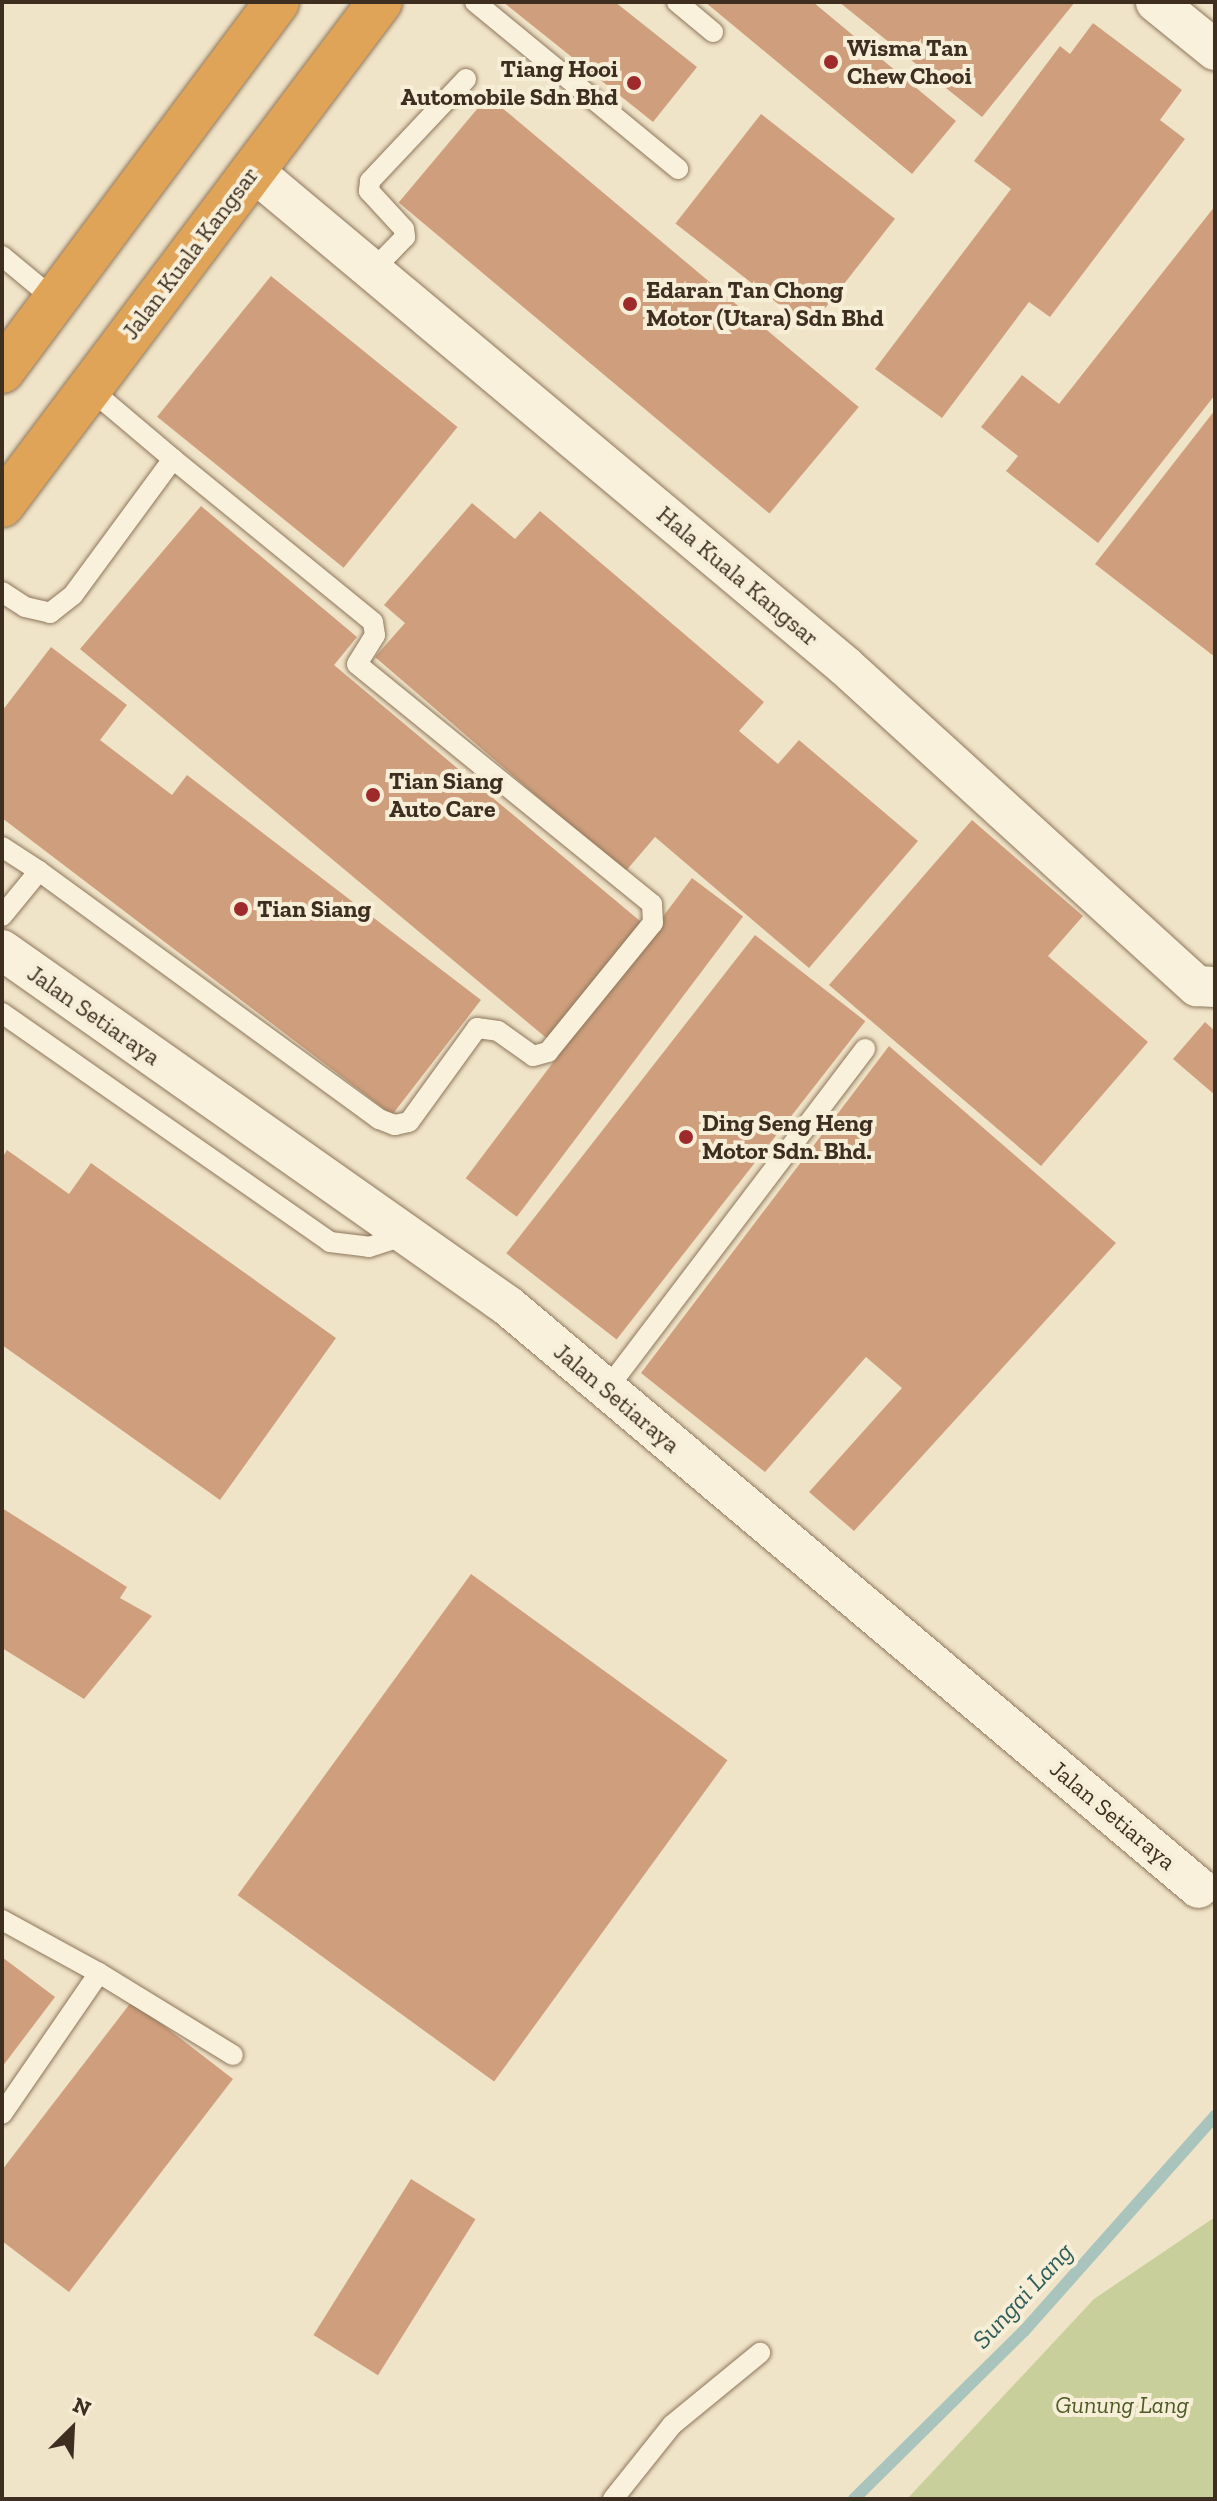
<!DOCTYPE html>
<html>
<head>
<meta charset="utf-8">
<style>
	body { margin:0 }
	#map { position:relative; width:1217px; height:2501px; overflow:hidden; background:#f0e4c8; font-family:"Zilla Slab",serif }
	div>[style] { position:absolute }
	.green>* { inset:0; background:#c9cf9b }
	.stream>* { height:12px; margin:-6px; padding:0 6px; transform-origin:6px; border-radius:6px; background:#a9c4bc }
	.building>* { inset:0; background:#cf9f7d; transform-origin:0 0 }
	.roads { filter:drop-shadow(0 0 2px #8d765c) drop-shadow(0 0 2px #8d765c) }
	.lane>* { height:20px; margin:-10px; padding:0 10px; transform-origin:10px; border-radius:10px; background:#faf1dc }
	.street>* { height:40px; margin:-20px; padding:0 20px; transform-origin:20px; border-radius:20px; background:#faf1dc }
	.highway>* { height:44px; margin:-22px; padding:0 22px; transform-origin:22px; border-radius:22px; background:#e0a458 }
	.dots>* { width:22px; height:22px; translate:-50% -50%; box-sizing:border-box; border:4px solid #f7eed8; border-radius:50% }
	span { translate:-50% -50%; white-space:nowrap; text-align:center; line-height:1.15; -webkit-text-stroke:8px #f7eed8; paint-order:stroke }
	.poi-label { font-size:24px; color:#3d2e20; font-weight:700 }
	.left { translate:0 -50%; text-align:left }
	.right { translate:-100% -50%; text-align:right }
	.street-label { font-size:24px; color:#3d2e20 }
	.park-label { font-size:24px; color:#4d5a26; font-style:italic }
	.water-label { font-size:26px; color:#2f5d5a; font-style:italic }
	.frame { position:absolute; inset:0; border:4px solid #3d2e20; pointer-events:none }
	.north { position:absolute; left:32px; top:2389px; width:80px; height:80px; -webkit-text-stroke:6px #f7eed8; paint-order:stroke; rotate:24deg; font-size:22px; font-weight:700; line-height:32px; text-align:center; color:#3d2e20 }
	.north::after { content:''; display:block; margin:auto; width:28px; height:36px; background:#3d2e20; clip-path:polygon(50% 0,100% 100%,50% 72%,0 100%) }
</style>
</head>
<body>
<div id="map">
	<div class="green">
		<i style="clip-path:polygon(1215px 2217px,1215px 2499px,907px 2499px,1094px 2299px)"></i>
	</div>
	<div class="stream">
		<i style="left:854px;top:2499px;width:239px;rotate:-44.7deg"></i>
		<i style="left:1024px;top:2331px;width:288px;rotate:-48.4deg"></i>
	</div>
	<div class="building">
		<i style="clip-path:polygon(503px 2px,615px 2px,697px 67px,653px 122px)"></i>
		<i style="clip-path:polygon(705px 2px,813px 2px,956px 121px,912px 174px)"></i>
		<i style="clip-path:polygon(839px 2px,1075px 2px,982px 117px)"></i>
		<i style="clip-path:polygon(1093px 23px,1182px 90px,1160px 120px,1185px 139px,1050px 317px,1029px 302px,942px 418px,875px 369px,1011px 189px,974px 161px,1060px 46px,1070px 54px)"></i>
		<i style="left:488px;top:96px;width:484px;height:139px;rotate:40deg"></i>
		<i style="left:761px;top:114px;width:170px;height:139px;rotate:38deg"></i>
		<i style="clip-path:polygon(1215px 206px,1215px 395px,1098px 543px,1006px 471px,1018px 456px,981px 427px,1022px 375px,1059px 404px)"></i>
		<i style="left:271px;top:276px;width:240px;height:181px;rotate:39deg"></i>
		<i style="clip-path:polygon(1215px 410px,1215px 657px,1095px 564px)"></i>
		<i style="clip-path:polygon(472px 503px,515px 539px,540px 511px,764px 702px,739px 731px,778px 764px,799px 740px,918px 841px,809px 968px,655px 837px,625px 872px,375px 657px,405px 623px,384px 605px)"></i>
		<i style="clip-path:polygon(201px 506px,357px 637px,334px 665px,646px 926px,550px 1041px,80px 649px)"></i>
		<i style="clip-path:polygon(51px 647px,127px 705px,100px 740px,172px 795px,187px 775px,481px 1000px,392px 1115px,2px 818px,2px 711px)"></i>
		<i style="clip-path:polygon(972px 820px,1083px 916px,1048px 956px,1148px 1042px,1041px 1166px,829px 985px)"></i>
		<i style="left:692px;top:878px;width:64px;height:376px;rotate:37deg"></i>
		<i style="left:755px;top:935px;width:140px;height:404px;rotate:38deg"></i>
		<i style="clip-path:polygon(1205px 1022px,1215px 1031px,1215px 1095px,1173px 1059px)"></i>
		<i style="clip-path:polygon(889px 1046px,1116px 1243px,854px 1531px,809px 1492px,902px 1388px,866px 1357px,765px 1472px,641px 1373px)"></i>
		<i style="clip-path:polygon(7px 1150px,69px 1194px,91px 1163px,336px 1338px,220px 1500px,2px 1345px,2px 1158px)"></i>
		<i style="clip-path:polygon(2px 1508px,127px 1587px,120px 1598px,152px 1616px,84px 1699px,2px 1648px)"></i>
		<i style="left:471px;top:1574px;width:317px;height:397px;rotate:36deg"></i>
		<i style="clip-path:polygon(2px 1957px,55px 1997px,2px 2067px)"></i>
		<i style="clip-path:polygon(132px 2001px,233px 2079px,69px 2292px,2px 2241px,2px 2170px)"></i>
		<i style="left:411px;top:2179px;width:76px;height:184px;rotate:32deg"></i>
	</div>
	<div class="roads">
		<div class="lane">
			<i style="left:475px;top:2px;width:263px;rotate:39.4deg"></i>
			<i style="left:677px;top:2px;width:47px;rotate:39.8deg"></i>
			<i style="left:2px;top:256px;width:69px;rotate:39.7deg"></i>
			<i style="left:371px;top:272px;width:49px;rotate:-45.8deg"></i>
			<i style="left:405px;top:237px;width:8px;rotate:-97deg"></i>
			<i style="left:404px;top:229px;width:52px;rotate:-132.6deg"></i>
			<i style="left:369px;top:191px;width:10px;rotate:-84deg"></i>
			<i style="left:370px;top:181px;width:140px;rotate:-46.7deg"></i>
			<i style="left:2px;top:592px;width:27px;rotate:33deg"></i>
			<i style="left:25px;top:607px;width:26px;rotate:13deg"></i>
			<i style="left:50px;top:613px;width:29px;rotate:-38deg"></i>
			<i style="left:73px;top:595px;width:169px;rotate:-53.7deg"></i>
			<i style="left:173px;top:459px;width:110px;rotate:-139.8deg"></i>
			<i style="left:2px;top:847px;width:44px;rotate:33deg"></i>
			<i style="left:39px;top:871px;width:58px;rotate:129.4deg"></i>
			<i style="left:39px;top:871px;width:421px;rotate:36.1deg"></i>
			<i style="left:379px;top:1119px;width:17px;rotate:21deg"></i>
			<i style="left:395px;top:1125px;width:14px;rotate:-12deg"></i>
			<i style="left:409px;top:1122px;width:116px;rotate:-54.1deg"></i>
			<i style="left:477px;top:1028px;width:21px;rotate:8deg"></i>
			<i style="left:498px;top:1031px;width:43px;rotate:35.5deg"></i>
			<i style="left:533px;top:1056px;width:16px;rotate:-15deg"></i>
			<i style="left:548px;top:1052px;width:166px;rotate:-50.9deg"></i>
			<i style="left:653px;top:923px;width:19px;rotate:-93deg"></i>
			<i style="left:652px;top:904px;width:380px;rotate:-140.9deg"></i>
			<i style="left:357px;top:664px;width:34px;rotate:-58deg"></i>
			<i style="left:375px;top:635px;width:13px;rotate:-99deg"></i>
			<i style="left:373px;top:622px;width:258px;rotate:-140.8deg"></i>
			<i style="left:2px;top:1013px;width:400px;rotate:34.9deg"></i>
			<i style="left:330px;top:1242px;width:39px;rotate:7deg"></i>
			<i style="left:369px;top:1247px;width:40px;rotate:-18deg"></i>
			<i style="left:607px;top:1389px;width:427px;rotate:-52.8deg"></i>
			<i style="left:2px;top:1920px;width:111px;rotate:28.7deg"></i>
			<i style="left:99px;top:1973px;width:171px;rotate:124.5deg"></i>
			<i style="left:99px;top:1973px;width:157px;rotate:31.5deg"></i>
			<i style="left:613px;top:2499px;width:95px;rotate:-51.4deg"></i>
			<i style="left:672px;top:2425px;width:114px;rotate:-39.3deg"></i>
		</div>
		<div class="street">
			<i style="left:1156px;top:2px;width:76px;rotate:39.1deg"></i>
			<i style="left:252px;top:170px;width:773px;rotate:39.91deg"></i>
			<i style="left:845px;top:666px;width:476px;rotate:42.3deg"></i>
			<i style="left:1197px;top:986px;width:18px;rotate:3deg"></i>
			<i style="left:2px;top:950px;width:619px;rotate:35.13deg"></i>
			<i style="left:508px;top:1306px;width:903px;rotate:40.11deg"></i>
		</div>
		<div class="highway">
			<i style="left:2px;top:371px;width:460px;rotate:-53.3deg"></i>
			<i style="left:2px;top:505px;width:629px;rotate:-53.08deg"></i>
		</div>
	</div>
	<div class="dots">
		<i style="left:831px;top:62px;background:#9e2a2b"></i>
		<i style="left:634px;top:83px;background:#9e2a2b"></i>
		<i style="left:630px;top:304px;background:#9e2a2b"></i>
		<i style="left:373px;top:795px;background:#9e2a2b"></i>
		<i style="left:241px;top:909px;background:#9e2a2b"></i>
		<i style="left:686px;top:1137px;background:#9e2a2b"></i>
	</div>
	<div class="poi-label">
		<span class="left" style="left:847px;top:62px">Wisma Tan<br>Chew Chooi</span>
		<span class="right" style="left:618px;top:83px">Tiang Hooi<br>Automobile Sdn Bhd</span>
		<span class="left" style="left:646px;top:304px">Edaran Tan Chong<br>Motor (Utara) Sdn Bhd</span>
		<span class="left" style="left:389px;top:795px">Tian Siang<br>Auto Care</span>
		<span class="left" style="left:257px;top:909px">Tian Siang</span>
		<span class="left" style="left:702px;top:1137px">Ding Seng Heng<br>Motor Sdn. Bhd.</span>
	</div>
	<div class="street-label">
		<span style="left:190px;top:253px;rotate:-53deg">Jalan Kuala Kangsar</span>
		<span style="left:738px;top:576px;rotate:40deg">Hala Kuala Kangsar</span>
		<span style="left:94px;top:1015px;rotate:35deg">Jalan Setiaraya</span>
		<span style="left:617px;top:1398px;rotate:40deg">Jalan Setiaraya</span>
		<span style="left:1113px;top:1815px;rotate:40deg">Jalan Setiaraya</span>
	</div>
	<div class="park-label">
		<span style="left:1122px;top:2405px">Gunung Lang</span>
	</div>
	<div class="water-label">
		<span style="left:1023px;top:2296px;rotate:-47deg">Sungai Lang</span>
	</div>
	<div class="frame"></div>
	<div class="north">N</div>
</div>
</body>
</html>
